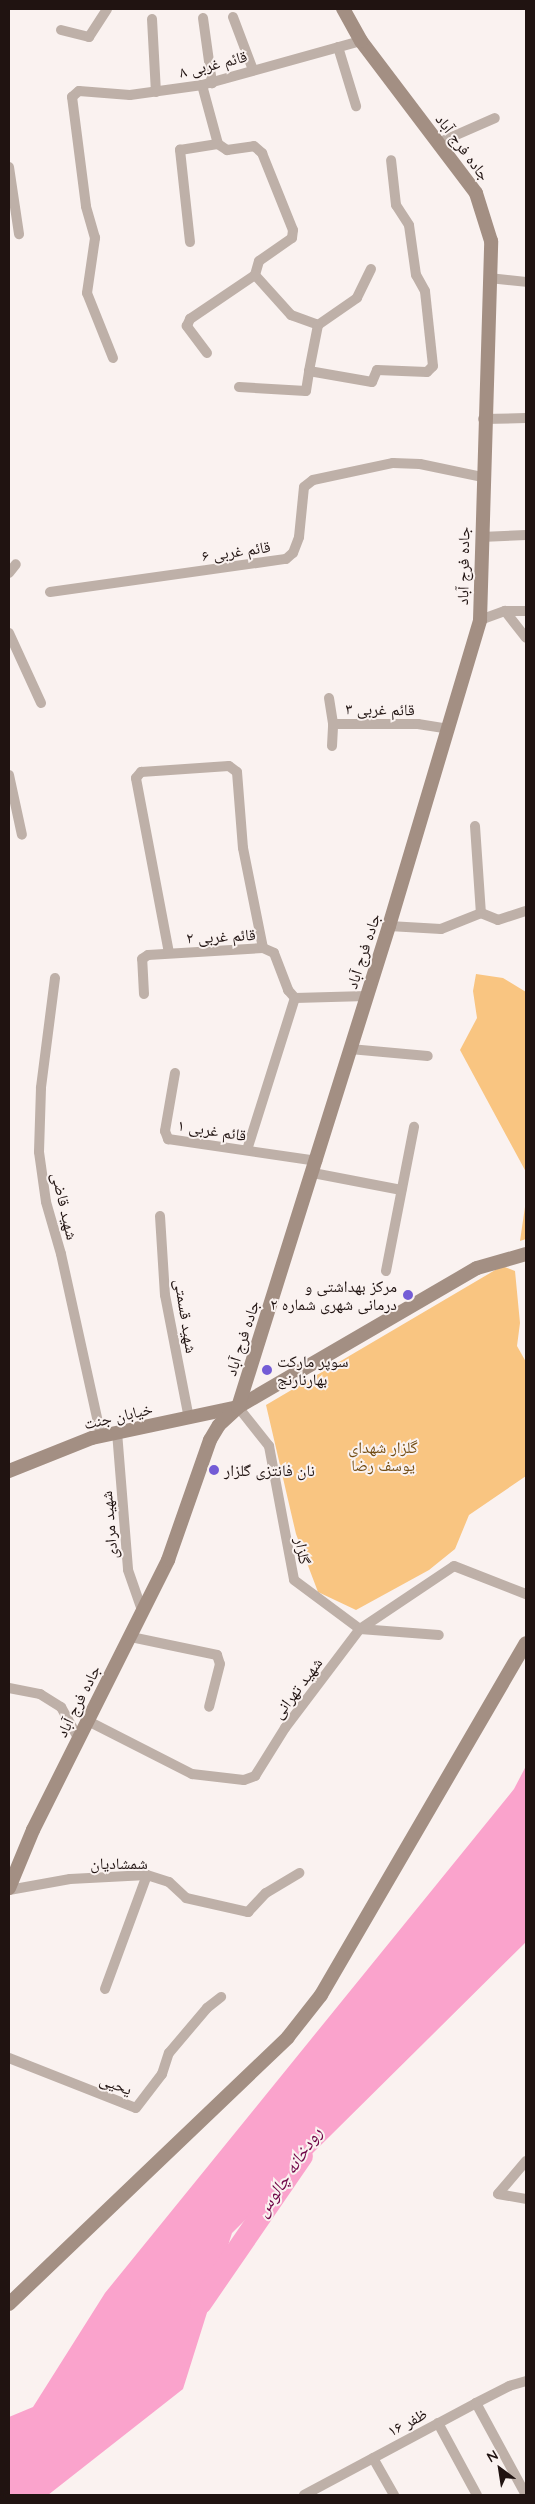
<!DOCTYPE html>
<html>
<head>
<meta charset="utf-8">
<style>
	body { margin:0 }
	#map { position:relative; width:535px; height:2504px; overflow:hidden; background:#faf2f0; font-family:Quicksand,"Noto Naskh Arabic",sans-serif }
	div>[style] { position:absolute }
	.green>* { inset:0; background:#f9c581 }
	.water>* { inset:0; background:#faa3cc }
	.river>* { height:22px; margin:-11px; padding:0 11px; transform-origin:11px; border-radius:11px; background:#faa3cc }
	.street>* { height:10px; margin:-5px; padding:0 5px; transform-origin:5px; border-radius:5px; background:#beb0a8 }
	.secondary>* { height:14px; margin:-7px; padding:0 7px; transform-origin:7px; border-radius:7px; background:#a38f83 }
	.dots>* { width:14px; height:14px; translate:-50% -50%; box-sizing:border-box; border:2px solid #faf2f0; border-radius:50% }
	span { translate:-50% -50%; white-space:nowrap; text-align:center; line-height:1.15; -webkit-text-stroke:4px #faf2f0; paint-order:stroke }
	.street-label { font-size:16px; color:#201311 }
	.poi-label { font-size:16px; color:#201311 }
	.right { translate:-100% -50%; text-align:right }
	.left { translate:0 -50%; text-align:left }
	.park-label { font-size:16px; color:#734d14 }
	.water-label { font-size:18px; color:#6f0647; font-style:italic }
	.frame { position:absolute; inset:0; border:10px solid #201311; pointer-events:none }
	.north { position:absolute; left:475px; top:2444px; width:50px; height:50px; -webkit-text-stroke:4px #faf2f0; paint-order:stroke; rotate:329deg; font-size:14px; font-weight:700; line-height:20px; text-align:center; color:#201311 }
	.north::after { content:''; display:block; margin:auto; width:18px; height:22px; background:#201311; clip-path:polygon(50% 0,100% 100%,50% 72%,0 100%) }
</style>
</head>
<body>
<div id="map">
	<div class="green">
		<i style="clip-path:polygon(476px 974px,503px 978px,526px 992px,526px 1172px,460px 1050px,477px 1018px,473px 991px)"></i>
		<i style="clip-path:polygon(526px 1200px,526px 1239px,520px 1241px)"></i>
		<i style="clip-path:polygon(502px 1266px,515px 1271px,520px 1323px,517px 1346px,526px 1362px,526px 1476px,469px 1515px,455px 1549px,429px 1570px,356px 1610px,318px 1592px,296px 1534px,266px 1405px)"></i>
	</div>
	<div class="water">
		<i style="clip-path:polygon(526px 1766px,526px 1942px,232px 2233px,183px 2389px,48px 2495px,9px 2495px,9px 2417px,33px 2407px,105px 2293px,514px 1789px)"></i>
	</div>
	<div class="river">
		<i style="left:201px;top:2303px;width:178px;rotate:-55.5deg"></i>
	</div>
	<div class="street">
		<i style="left:233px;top:17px;width:57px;rotate:69.3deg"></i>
		<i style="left:203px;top:18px;width:66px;rotate:82.1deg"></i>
		<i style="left:152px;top:19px;width:73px;rotate:86.9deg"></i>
		<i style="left:61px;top:30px;width:29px;rotate:14deg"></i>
		<i style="left:89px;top:37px;width:33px;rotate:-57deg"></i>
		<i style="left:338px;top:47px;width:62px;rotate:73deg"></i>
		<i style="left:202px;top:85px;width:61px;rotate:74.8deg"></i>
		<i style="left:218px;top:144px;width:11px;rotate:34deg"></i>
		<i style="left:227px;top:150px;width:27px;rotate:-8deg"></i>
		<i style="left:254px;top:146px;width:11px;rotate:41deg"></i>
		<i style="left:262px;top:153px;width:83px;rotate:68.1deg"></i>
		<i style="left:293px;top:230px;width:8px;rotate:97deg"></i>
		<i style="left:292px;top:238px;width:40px;rotate:145.1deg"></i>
		<i style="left:259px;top:261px;width:15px;rotate:106deg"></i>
		<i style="left:255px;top:275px;width:54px;rotate:48deg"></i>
		<i style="left:291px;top:315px;width:29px;rotate:20deg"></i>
		<i style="left:438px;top:143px;width:62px;rotate:-23.7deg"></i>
		<i style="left:9px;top:167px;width:68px;rotate:81.5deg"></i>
		<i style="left:190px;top:242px;width:93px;rotate:-96.2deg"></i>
		<i style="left:180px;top:150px;width:38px;rotate:-9deg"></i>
		<i style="left:371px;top:269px;width:32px;rotate:116deg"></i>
		<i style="left:357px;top:298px;width:47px;rotate:145.3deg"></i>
		<i style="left:318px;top:325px;width:47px;rotate:101.1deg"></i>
		<i style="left:309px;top:371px;width:64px;rotate:9.9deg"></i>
		<i style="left:372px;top:382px;width:13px;rotate:-67deg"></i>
		<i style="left:377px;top:370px;width:50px;rotate:2.3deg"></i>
		<i style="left:427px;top:372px;width:8px;rotate:-45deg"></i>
		<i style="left:433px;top:366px;width:75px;rotate:-96.1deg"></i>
		<i style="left:425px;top:291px;width:18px;rotate:-119deg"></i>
		<i style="left:416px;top:275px;width:50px;rotate:-98deg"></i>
		<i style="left:409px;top:225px;width:24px;rotate:-123deg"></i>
		<i style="left:396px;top:205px;width:45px;rotate:-96.3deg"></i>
		<i style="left:489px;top:278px;width:37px;rotate:6deg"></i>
		<i style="left:207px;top:353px;width:34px;rotate:-127deg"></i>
		<i style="left:187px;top:326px;width:8px;rotate:-67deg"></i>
		<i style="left:190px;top:319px;width:78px;rotate:-34.1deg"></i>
		<i style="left:113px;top:358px;width:70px;rotate:-111.8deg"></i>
		<i style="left:87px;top:293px;width:56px;rotate:-81.7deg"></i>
		<i style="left:95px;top:238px;width:33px;rotate:-106deg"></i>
		<i style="left:86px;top:206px;width:110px;rotate:-97.3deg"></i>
		<i style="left:72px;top:97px;width:9px;rotate:-41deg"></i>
		<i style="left:79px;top:91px;width:51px;rotate:4.5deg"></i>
		<i style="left:130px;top:95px;width:73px;rotate:-7.9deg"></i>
		<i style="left:202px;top:85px;width:165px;rotate:-15.5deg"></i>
		<i style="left:239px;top:387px;width:67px;rotate:3.4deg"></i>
		<i style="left:306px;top:391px;width:20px;rotate:-81deg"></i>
		<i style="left:483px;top:419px;width:43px;rotate:-1.3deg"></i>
		<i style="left:481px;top:537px;width:45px;rotate:-2.5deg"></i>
		<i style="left:9px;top:573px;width:11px;rotate:-52deg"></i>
		<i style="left:50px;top:592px;width:238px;rotate:-8deg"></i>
		<i style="left:286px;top:559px;width:9px;rotate:-41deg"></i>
		<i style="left:293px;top:553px;width:17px;rotate:-69deg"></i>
		<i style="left:299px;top:537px;width:50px;rotate:-84.3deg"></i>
		<i style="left:304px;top:487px;width:11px;rotate:-38deg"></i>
		<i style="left:313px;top:480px;width:82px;rotate:-12deg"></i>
		<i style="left:393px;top:463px;width:27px;rotate:2deg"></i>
		<i style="left:420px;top:464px;width:63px;rotate:11.8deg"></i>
		<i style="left:505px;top:611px;width:34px;rotate:52deg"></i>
		<i style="left:480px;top:620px;width:27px;rotate:-20deg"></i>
		<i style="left:505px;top:611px;width:21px"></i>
		<i style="left:9px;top:633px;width:77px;rotate:65.4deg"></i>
		<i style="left:329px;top:698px;width:26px;rotate:81deg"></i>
		<i style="left:332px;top:746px;width:22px;rotate:-87deg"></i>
		<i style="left:333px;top:724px;width:85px"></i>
		<i style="left:418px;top:724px;width:31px;rotate:9deg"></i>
		<i style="left:9px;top:775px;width:61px;rotate:77.8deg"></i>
		<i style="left:475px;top:826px;width:87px;rotate:86.1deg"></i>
		<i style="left:389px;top:926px;width:52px;rotate:3.3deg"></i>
		<i style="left:441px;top:929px;width:43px;rotate:-21.8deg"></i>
		<i style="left:481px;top:913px;width:18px;rotate:22deg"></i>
		<i style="left:498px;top:920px;width:29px;rotate:-18deg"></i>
		<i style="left:169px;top:953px;width:178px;rotate:-100.7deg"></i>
		<i style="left:136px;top:778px;width:8px;rotate:-50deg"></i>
		<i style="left:141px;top:772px;width:88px;rotate:-3.9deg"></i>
		<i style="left:229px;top:766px;width:10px;rotate:37deg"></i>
		<i style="left:237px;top:772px;width:76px;rotate:85.5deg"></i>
		<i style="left:243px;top:848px;width:102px;rotate:78.7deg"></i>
		<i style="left:55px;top:978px;width:111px;rotate:97.3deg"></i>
		<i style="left:41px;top:1088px;width:64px;rotate:91.8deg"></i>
		<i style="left:39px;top:1152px;width:50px;rotate:82deg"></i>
		<i style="left:46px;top:1202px;width:54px;rotate:73.9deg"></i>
		<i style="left:61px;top:1254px;width:186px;rotate:77.6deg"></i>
		<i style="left:144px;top:994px;width:35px;rotate:-93deg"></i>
		<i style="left:142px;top:959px;width:7px;rotate:-34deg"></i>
		<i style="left:148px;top:955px;width:115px;rotate:-3.5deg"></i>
		<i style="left:263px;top:948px;width:12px;rotate:24deg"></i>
		<i style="left:274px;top:953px;width:40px;rotate:69deg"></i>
		<i style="left:288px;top:990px;width:11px;rotate:49deg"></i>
		<i style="left:295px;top:998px;width:72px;rotate:-1.6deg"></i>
		<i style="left:350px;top:1049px;width:78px;rotate:5.1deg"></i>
		<i style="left:175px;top:1073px;width:59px;rotate:99.8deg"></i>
		<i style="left:165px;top:1131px;width:9px;rotate:69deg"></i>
		<i style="left:168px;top:1139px;width:151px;rotate:8.4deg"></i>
		<i style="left:247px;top:1150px;width:159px;rotate:-72.5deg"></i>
		<i style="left:313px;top:1173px;width:90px;rotate:10.9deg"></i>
		<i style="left:160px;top:1216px;width:79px;rotate:86.4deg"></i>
		<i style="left:165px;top:1295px;width:126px;rotate:79deg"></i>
		<i style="left:386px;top:1271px;width:147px;rotate:-79deg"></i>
		<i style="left:238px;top:1407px;width:50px;rotate:51.5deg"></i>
		<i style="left:269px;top:1446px;width:136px;rotate:79.4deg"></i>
		<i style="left:294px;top:1580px;width:82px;rotate:36.6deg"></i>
		<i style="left:360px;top:1629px;width:79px;rotate:4.3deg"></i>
		<i style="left:117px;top:1432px;width:138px;rotate:85.4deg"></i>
		<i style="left:128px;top:1570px;width:46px;rotate:70.8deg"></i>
		<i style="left:131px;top:1637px;width:88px;rotate:11.8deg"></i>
		<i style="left:217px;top:1655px;width:9px;rotate:72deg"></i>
		<i style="left:220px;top:1664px;width:44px;rotate:104.3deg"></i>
		<i style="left:9px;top:1688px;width:32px;rotate:11deg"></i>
		<i style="left:40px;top:1694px;width:25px;rotate:32deg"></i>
		<i style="left:61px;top:1707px;width:38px;rotate:61deg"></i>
		<i style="left:88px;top:1721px;width:117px;rotate:27deg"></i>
		<i style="left:192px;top:1774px;width:52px;rotate:6.6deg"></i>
		<i style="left:244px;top:1780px;width:12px;rotate:-20deg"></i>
		<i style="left:255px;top:1776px;width:57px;rotate:-58deg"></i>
		<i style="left:285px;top:1728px;width:124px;rotate:-52.9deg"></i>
		<i style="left:360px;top:1629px;width:113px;rotate:-33.8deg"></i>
		<i style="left:454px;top:1566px;width:77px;rotate:21.3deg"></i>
		<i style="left:9px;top:1890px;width:62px;rotate:-10.2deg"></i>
		<i style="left:70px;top:1879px;width:77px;rotate:-3deg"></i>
		<i style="left:147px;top:1875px;width:23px;rotate:18deg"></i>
		<i style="left:169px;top:1882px;width:23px;rotate:43deg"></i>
		<i style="left:186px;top:1898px;width:64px;rotate:12.7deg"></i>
		<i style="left:248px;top:1912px;width:26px;rotate:-47deg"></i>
		<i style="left:266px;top:1893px;width:39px;rotate:-31deg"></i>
		<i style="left:105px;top:1989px;width:121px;rotate:-69.8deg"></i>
		<i style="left:9px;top:2058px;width:136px;rotate:21.5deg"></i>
		<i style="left:136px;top:2108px;width:43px;rotate:-52.6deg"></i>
		<i style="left:162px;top:2074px;width:22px;rotate:-72deg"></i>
		<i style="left:169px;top:2053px;width:59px;rotate:-49.8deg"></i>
		<i style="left:207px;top:2008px;width:18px;rotate:-38deg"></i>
		<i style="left:526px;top:2161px;width:43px;rotate:130.3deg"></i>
		<i style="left:498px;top:2194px;width:28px;rotate:10deg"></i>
		<i style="left:476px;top:2403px;width:105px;rotate:61.5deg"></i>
		<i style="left:438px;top:2423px;width:82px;rotate:61.6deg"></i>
		<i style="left:373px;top:2458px;width:43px;rotate:60.4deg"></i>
		<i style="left:304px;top:2495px;width:195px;rotate:-28.1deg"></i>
		<i style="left:476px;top:2403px;width:37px;rotate:-27deg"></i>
		<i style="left:509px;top:2386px;width:18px;rotate:-16deg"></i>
	</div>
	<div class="secondary">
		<i style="left:9px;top:1471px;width:89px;rotate:-21.7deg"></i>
		<i style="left:92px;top:1438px;width:149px;rotate:-12deg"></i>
		<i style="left:238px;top:1407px;width:276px;rotate:-30.2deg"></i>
		<i style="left:477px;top:1268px;width:51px;rotate:-15.9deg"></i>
		<i style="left:9px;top:1888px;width:63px;rotate:-67.5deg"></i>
		<i style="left:33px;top:1830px;width:302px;rotate:-63.4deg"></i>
		<i style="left:168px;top:1560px;width:127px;rotate:-70.7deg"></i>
		<i style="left:210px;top:1440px;width:17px;rotate:-59deg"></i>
		<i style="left:219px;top:1425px;width:26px;rotate:-43deg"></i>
		<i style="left:238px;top:1407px;width:504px;rotate:-72.57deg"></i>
		<i style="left:389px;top:926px;width:319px;rotate:-73.4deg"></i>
		<i style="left:480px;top:620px;width:379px;rotate:-88.3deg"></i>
		<i style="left:491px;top:241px;width:50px;rotate:-107.4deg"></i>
		<i style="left:476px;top:193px;width:191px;rotate:-127.1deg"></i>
		<i style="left:361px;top:41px;width:37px;rotate:-119deg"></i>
		<i style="left:9px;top:2304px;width:386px;rotate:-43.7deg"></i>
		<i style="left:288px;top:2037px;width:53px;rotate:-51.8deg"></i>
		<i style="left:321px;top:1995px;width:407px;rotate:-59.8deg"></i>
	</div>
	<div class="dots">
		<i style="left:408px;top:1295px;background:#745cd6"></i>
		<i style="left:267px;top:1370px;background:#745cd6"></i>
		<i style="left:214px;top:1470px;background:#745cd6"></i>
	</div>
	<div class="street-label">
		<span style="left:213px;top:64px;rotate:-14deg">قائم غربی ۸</span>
		<span style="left:463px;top:147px;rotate:53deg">جاده فرج آباد</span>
		<span style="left:236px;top:551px;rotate:-8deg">قائم غربی ۶</span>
		<span style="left:463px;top:566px;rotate:-89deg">جاده فرج آباد</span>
		<span style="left:380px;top:709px;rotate:1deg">قائم غربی ۳</span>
		<span style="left:221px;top:936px;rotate:-3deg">قائم غربی ۲</span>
		<span style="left:363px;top:951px;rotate:-72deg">جاده فرج آباد</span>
		<span style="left:212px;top:1130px;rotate:9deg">قائم غربی ۱</span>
		<span style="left:65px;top:1206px;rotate:77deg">شهید قاضی</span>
		<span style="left:186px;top:1316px;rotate:81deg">شهید قسمتی</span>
		<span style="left:242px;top:1338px;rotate:-72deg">جاده فرج آباد</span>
		<span style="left:118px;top:1416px;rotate:-13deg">خیابان جنت</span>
		<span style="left:109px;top:1525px;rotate:-95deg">شهید مرادی</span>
		<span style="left:303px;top:1551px;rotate:79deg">گلزار</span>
		<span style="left:297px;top:1688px;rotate:-53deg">شهید تهرانی</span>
		<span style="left:78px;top:1701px;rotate:-63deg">جاده فرج آباد</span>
		<span style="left:119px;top:1863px">شمشادیان</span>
		<span style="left:116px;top:2084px;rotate:21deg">یحیی</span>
		<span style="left:407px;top:2422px;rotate:-28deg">ظفر ۱۶</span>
	</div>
	<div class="poi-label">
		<span class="right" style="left:397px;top:1295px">مرکز بهداشتی و<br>درمانی شهری شماره ۲</span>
		<span class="left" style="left:277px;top:1370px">سوپر مارکت<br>بهارنارنج</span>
		<span class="left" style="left:224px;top:1470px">نان فانتزی گلزار</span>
	</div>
	<div class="park-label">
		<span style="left:383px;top:1456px">گلزار شهدای<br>یوسف رضا</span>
	</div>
	<div class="water-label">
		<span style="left:289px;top:2172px;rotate:-56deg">رودخانه چالوس</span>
	</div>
	<div class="frame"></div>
	<div class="north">N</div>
</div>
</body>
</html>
